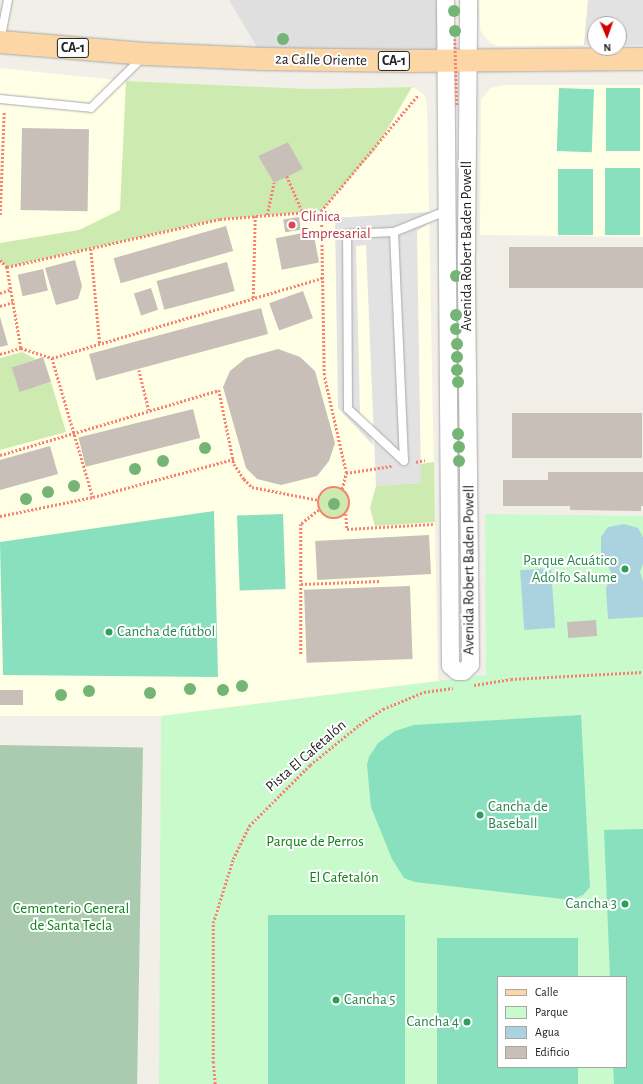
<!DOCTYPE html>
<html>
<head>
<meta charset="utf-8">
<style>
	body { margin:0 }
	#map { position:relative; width:643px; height:1084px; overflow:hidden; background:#f2efe9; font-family:"Alegreya Sans",sans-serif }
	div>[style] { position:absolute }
	.residential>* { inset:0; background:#e0dfdf }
	.education>* { inset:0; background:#ffffe5 }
	.grass>* { inset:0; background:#cdebb0 }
	.round { border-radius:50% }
	.cemetery>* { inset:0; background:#aacbaf; transform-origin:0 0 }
	.park>* { inset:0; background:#c8facc }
	.pitch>* { inset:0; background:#88e0be; transform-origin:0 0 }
	.parking>* { inset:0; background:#e2e2e2 }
	.water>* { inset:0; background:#aad3df; transform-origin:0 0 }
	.building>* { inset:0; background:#c7bfb8; transform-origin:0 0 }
	.path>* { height:2.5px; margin-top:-1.25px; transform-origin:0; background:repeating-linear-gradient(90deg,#fa8072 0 2px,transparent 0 4px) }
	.path>.ring { margin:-1.25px; padding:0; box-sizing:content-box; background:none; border:2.5px solid #fa8072; border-radius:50% }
	.roads { filter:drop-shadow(0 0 1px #a9a9a9) drop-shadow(0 0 1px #a9a9a9) }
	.lane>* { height:8px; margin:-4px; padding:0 4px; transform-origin:4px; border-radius:4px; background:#fff }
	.street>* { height:17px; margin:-8.5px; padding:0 8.5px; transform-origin:8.5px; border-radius:8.5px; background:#fff }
	.primary>* { height:22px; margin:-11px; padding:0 11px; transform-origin:11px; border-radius:11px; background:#fcd6a4 }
	.path-bridge>* { height:2.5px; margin-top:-1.25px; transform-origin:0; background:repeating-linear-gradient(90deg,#fa8072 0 2px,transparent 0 4px) }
	.trees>* { width:12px; height:12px; margin:-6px; border-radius:50%; background:#74b475 }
	.dots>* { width:11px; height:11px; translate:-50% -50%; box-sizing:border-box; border:2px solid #fff; border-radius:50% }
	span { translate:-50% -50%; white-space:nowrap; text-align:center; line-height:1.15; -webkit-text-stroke:4px #fff; paint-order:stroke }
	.shield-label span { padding:1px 3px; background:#fff; border:1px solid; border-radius:3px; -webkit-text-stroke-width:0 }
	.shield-label { font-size:14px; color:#222; font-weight:700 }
	.street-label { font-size:15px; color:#222 }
	.health-label { font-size:15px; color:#be3a42 }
	.left { translate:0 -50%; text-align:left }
	.leisure-label { font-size:15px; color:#27864d }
	.right { translate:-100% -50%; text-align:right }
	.park-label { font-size:15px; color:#0c8416 }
	.legend { position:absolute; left:497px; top:976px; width:130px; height:92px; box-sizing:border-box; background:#fff; border:1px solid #a7a7a7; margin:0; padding:5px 7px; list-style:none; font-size:12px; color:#222 }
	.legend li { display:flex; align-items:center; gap:8px; height:20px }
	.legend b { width:20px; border:1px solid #a7a7a7 }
	.north { position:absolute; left:587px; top:16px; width:40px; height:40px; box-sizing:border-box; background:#fff; border:1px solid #a7a7a7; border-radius:50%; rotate:178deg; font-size:11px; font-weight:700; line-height:16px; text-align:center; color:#222 }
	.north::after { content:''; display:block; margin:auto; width:14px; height:18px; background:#d40000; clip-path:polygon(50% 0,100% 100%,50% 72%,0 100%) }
</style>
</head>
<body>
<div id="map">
	<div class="residential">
		<i style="clip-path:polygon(229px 0,438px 0,438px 54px,261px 54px)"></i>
	</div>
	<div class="education">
		<i style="clip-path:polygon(479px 0,588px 0,584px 45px,499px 46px,490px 43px,480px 30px)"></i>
		<i style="clip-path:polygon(0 68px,126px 81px,310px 89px,412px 87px,417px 89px,425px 96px,427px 106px,438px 681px,161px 716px,0 716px)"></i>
		<i style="clip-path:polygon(504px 85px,643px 85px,643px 237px,480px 235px,481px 100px,490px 88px)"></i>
	</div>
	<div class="grass">
		<i style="clip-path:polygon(evenodd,126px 81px,310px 89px,412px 87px,375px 150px,321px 211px,220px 219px,7px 267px,0 260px,0 243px,79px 230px,120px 210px,126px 81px,288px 142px,302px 169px,274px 183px,258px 156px,288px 142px)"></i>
		<i style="clip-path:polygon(22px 352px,36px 359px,12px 367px,20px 391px,51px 382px,66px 432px,0 450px,0 358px)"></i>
		<i style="clip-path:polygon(434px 462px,435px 522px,375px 526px,370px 508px,376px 486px,420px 483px,420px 464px)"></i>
		<i class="round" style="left:318px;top:487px;width:32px;height:32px"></i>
	</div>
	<div class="cemetery">
		<i style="left:0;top:745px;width:143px;height:339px;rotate:1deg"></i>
	</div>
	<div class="park">
		<i style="clip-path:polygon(evenodd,485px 514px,643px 516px,643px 1084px,159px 1084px,161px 716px,486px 675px,485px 514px,498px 977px,626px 977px,626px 1067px,498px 1067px,498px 977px)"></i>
	</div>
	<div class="pitch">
		<i style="left:559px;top:88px;width:35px;height:63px;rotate:2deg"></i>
		<i style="left:606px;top:88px;width:34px;height:63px"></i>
		<i style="left:640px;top:168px;width:67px;height:35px;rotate:90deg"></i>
		<i style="left:558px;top:169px;width:35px;height:66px"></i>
		<i style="clip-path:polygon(214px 511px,218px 677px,3px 675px,0 542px)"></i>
		<i style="left:283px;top:514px;width:75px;height:46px;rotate:88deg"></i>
		<i style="clip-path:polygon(581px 715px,590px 887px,583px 895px,571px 900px,415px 882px,404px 878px,392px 859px,371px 807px,367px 765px,369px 757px,378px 743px,395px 731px,414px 725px)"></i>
		<i style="clip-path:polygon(643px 829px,643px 1084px,614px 1084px,613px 1067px,626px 1067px,626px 977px,610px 977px,604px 830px)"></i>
		<i style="left:268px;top:915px;width:137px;height:169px"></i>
		<i style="clip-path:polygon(437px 938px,578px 938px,578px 977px,498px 977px,498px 1067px,578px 1067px,578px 1084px,437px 1084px)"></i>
	</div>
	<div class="parking">
		<i style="clip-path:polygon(588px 0,643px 0,643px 45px,619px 45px,619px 24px,595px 24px,595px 45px,584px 45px)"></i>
		<i style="clip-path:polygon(429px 212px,429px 223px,417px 231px,421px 483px,376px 486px,366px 245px,356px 246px,360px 414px,372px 432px,373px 445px,338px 408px,335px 218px)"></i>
	</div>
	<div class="water">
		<i style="clip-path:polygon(624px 524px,638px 528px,643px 537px,643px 564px,640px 572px,643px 582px,643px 617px,608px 619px,606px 589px,611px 572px,601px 553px,601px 537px,608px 527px)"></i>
		<i style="left:551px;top:568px;width:60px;height:31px;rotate:86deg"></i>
	</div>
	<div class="building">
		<i style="left:22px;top:128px;width:67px;height:82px;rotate:1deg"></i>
		<i style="clip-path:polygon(288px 142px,303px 169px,274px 183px,258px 156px)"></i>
		<i style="left:299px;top:217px;width:13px;height:16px;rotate:81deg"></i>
		<i style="left:226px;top:226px;width:26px;height:117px;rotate:74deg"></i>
		<i style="left:313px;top:231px;width:32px;height:38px;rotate:79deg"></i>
		<i style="left:643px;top:247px;width:41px;height:134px;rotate:90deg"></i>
		<i style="clip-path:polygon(75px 260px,82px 286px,78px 299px,56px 305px,45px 268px)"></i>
		<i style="left:227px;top:262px;width:30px;height:73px;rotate:75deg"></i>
		<i style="left:43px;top:269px;width:22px;height:26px;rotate:77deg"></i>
		<i style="left:151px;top:288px;width:23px;height:18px;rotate:72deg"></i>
		<i style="left:303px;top:291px;width:29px;height:36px;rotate:70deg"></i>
		<i style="left:261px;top:308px;width:27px;height:178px;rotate:75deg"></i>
		<i style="clip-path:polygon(0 317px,8px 345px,0 347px)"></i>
		<i style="clip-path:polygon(278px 349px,300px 357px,315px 371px,335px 443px,329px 461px,317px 476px,281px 485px,257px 479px,246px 468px,223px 387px,230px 371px,246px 358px)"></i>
		<i style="left:43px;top:357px;width:26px;height:33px;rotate:72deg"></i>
		<i style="left:193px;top:409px;width:30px;height:118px;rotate:76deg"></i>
		<i style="left:512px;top:413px;width:130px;height:45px"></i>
		<i style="clip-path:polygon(50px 446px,58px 474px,0 490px,0 460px)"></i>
		<i style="clip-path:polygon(548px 472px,643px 472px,643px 506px,641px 506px,641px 511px,570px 510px,570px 506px,503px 506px,503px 480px,548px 480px)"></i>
		<i style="left:429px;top:535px;width:39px;height:114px;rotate:87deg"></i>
		<i style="left:410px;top:586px;width:73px;height:106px;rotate:88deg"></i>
		<i style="left:596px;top:620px;width:16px;height:29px;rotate:86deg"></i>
		<i style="left:0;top:690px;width:23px;height:15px"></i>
	</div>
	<div class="path">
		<i style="left:287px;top:176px;width:40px;rotate:66.6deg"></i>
		<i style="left:0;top:215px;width:103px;rotate:-87.8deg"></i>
		<i style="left:267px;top:215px;width:33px;rotate:-78deg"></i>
		<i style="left:91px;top:249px;width:95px;rotate:84.6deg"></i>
		<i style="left:0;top:260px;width:10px;rotate:45deg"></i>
		<i style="left:7px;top:267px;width:82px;rotate:80.2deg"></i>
		<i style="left:7px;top:267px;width:218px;rotate:-12.7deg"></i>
		<i style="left:220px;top:219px;width:101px;rotate:-4.5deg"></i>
		<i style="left:0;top:293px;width:12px;rotate:-20deg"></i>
		<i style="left:253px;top:298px;width:82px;rotate:-88.6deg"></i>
		<i style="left:0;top:306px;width:14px;rotate:-17deg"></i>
		<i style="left:0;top:354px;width:22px;rotate:-16deg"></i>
		<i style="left:21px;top:348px;width:33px;rotate:18deg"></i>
		<i style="left:52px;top:358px;width:282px;rotate:-16.5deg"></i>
		<i style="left:52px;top:358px;width:145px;rotate:73.6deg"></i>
		<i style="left:139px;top:370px;width:41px;rotate:76deg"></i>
		<i style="left:0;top:455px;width:228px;rotate:-16.5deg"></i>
		<i style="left:219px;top:390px;width:76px;rotate:78.5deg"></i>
		<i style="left:234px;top:464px;width:18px;rotate:56deg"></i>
		<i style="left:244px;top:479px;width:11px;rotate:45deg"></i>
		<i style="left:252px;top:487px;width:67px;rotate:11.1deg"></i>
		<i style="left:416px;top:462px;width:9px;rotate:-13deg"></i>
		<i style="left:346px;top:473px;width:46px;rotate:-8.8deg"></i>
		<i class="ring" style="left:318px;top:487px;width:29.5px;height:29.5px"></i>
		<i style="left:342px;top:489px;width:16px;rotate:-76deg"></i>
		<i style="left:346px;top:473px;width:100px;rotate:-102.7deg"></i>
		<i style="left:324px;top:375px;width:164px;rotate:-91deg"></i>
		<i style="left:321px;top:211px;width:151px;rotate:-50.1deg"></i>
		<i style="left:319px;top:510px;width:23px;rotate:142deg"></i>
		<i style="left:301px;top:524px;width:60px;rotate:90deg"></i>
		<i style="left:301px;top:584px;width:79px;rotate:-2.2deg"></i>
		<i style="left:346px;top:514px;width:15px;rotate:86deg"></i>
		<i style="left:347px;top:529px;width:86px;rotate:-3.3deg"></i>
		<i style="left:0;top:516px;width:95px;rotate:-11.5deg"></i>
		<i style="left:93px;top:497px;width:146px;rotate:-15.1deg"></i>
		<i style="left:301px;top:584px;width:70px;rotate:90deg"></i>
		<i style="left:474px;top:685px;width:37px;rotate:-9deg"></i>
		<i style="left:511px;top:679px;width:132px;rotate:-3deg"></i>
		<i style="left:215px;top:1084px;width:21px;rotate:-95deg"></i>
		<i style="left:213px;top:1063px;width:140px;rotate:-90deg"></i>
		<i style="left:213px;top:923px;width:67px;rotate:-72.6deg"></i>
		<i style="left:233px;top:859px;width:37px;rotate:-64deg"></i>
		<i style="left:249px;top:826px;width:86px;rotate:-45deg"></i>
		<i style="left:310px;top:765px;width:63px;rotate:-39.2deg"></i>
		<i style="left:359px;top:725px;width:29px;rotate:-34deg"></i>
		<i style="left:383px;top:709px;width:44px;rotate:-22.5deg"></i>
		<i style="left:424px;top:692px;width:29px;rotate:-8deg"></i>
	</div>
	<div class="roads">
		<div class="lane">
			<i style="left:0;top:41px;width:42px;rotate:-79deg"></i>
			<i style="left:0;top:99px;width:91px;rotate:5.6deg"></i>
			<i style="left:91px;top:108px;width:74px;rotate:-44.5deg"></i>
			<i style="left:394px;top:232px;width:229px;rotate:87.5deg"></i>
			<i style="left:404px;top:461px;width:76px;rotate:-137.1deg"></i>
			<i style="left:348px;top:409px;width:175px;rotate:-90.3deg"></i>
			<i style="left:347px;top:234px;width:47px;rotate:-2.4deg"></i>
			<i style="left:394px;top:232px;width:56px;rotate:-22deg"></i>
		</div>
		<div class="street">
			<i style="left:445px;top:0;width:665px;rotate:89.57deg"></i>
			<i style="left:450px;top:665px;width:9px;rotate:41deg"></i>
			<i style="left:457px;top:671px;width:6px"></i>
			<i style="left:463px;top:671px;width:10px;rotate:-45deg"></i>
			<i style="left:470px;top:664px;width:413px;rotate:-90.6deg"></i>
			<i style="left:466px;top:251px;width:251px;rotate:-89.5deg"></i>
		</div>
		<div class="primary">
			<i style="left:0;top:42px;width:146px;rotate:4.7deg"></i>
			<i style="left:146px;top:54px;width:117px;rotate:2.4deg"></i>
			<i style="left:263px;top:59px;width:144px;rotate:0.8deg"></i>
			<i style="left:407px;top:61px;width:236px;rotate:-0.5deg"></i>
		</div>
	</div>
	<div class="path-bridge">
		<i style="left:455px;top:39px;width:67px;rotate:88.3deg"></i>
	</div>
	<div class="trees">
		<i style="left:454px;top:11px"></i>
		<i style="left:455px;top:31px"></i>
		<i style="left:283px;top:39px"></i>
		<i style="left:456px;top:276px"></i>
		<i style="left:456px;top:315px"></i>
		<i style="left:456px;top:329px"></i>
		<i style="left:457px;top:344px"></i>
		<i style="left:457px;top:357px"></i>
		<i style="left:457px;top:370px"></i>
		<i style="left:458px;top:382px"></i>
		<i style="left:458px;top:434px"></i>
		<i style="left:459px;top:447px"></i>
		<i style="left:205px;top:448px"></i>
		<i style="left:163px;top:461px"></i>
		<i style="left:459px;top:461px"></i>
		<i style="left:135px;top:469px"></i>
		<i style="left:74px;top:486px"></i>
		<i style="left:48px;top:492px"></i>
		<i style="left:26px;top:499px"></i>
		<i style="left:334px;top:504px"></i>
		<i style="left:242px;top:686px"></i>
		<i style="left:190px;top:689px"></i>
		<i style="left:223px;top:690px"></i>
		<i style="left:89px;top:691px"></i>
		<i style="left:150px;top:693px"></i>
		<i style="left:61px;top:695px"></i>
	</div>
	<div class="dots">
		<i style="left:292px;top:225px;background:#e0444e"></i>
		<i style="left:625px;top:569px;background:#2e9e5b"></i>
		<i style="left:109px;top:632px;background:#2e9e5b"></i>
		<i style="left:480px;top:815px;background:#2e9e5b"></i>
		<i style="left:625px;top:904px;background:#2e9e5b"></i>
		<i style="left:336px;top:1000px;background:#2e9e5b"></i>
		<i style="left:467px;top:1022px;background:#2e9e5b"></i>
	</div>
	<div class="shield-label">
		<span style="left:73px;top:48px">CA-1</span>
		<span style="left:394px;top:61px">CA-1</span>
	</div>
	<div class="street-label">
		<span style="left:321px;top:60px;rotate:1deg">2a Calle Oriente</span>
		<span style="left:467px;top:246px;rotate:-90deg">Avenida Robert Baden Powell</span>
		<span style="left:469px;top:570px;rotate:-90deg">Avenida Robert Baden Powell</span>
		<span style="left:306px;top:756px;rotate:-41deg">Pista El Cafetalón</span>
	</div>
	<div class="health-label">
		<span class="left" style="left:301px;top:225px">Clínica<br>Empresarial</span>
	</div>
	<div class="leisure-label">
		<span class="right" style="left:617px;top:569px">Parque Acuático<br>Adolfo Salume</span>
		<span class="left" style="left:117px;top:632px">Cancha de fútbol</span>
		<span class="left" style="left:488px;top:815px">Cancha de<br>Baseball</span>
		<span class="right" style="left:617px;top:904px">Cancha 3</span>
		<span class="left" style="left:344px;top:1000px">Cancha 5</span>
		<span class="right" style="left:459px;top:1022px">Cancha 4</span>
	</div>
	<div class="park-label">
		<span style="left:315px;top:842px">Parque de Perros</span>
		<span style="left:344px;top:878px">El Cafetalón</span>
		<span style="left:71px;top:917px">Cementerio General<br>de Santa Tecla</span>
	</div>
	<ul class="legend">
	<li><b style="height:5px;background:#fcd6a4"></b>Calle</li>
	<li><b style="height:11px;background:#c8facc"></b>Parque</li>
	<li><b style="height:11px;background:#aad3df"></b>Agua</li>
	<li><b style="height:11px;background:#c7bfb8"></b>Edificio</li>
	</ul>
	<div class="north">N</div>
</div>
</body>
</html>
